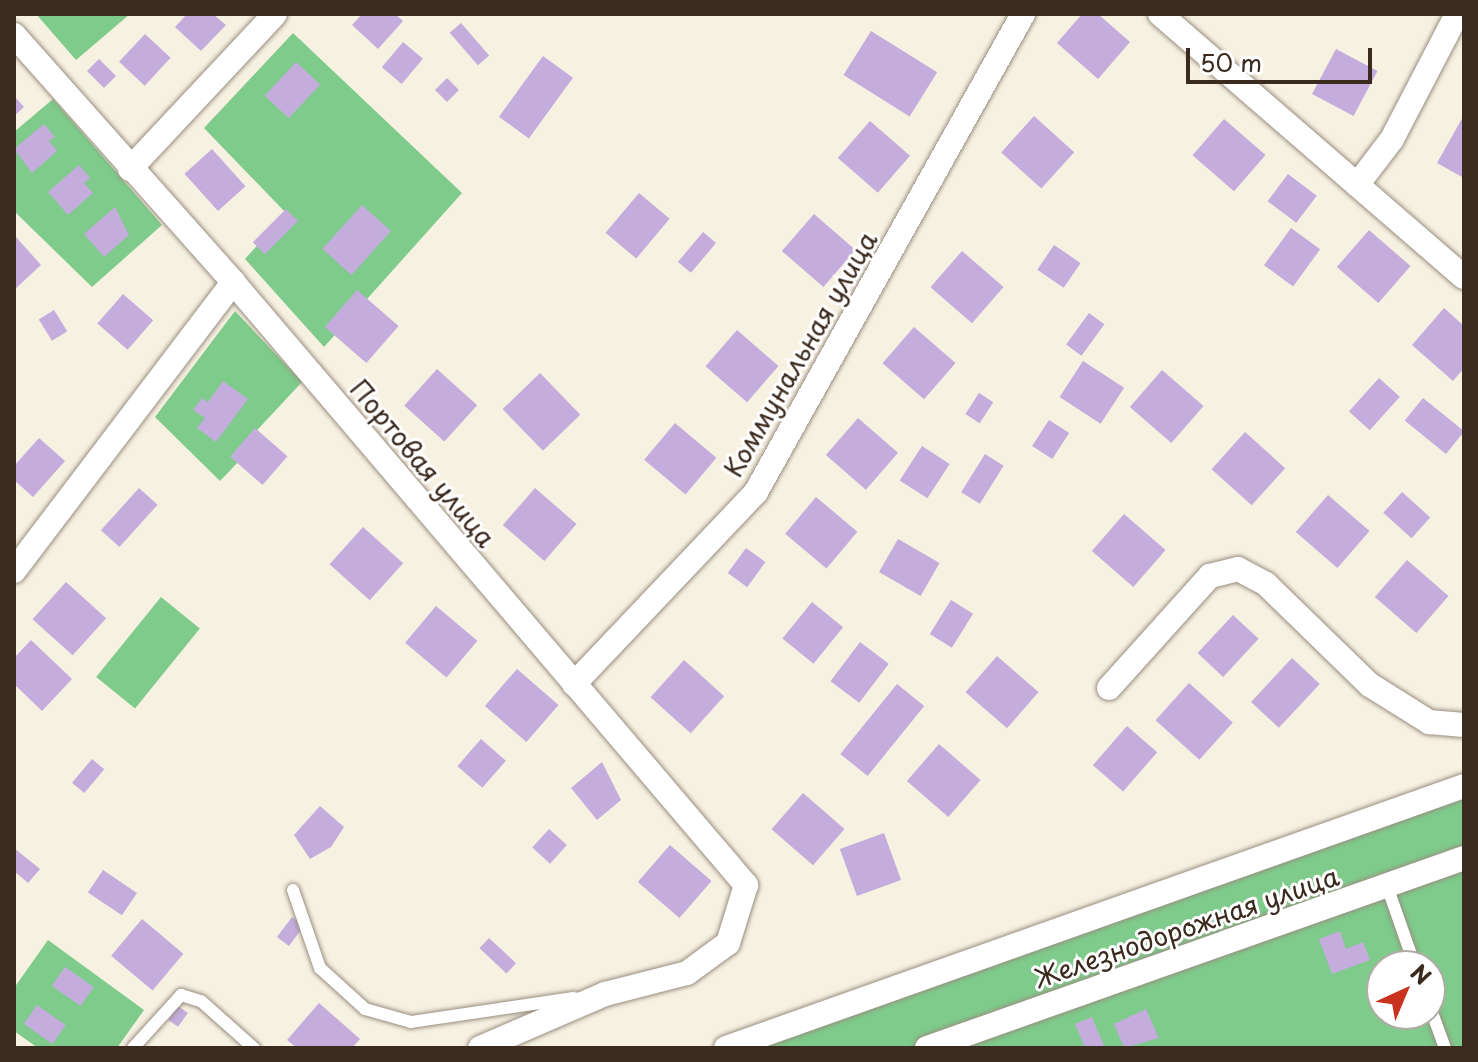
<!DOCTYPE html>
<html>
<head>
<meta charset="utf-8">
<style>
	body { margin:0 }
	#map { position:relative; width:1478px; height:1062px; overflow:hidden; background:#f7f1e2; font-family:"Playpen Sans",sans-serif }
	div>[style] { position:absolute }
	.green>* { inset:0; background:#7ecb8b; transform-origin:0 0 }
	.building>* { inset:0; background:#c4acdc; transform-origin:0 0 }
	.roads { filter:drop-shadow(0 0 2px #998e80) drop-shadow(0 0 2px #998e80) }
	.lane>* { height:12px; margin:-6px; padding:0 6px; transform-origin:6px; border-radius:6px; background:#fff }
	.street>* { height:24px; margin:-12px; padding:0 12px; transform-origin:12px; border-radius:12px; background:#fff }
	span { translate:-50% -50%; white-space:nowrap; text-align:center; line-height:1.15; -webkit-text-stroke:6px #fff; paint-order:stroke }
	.street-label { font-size:26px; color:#3b2a1e }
	.frame { position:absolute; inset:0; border:16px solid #3b2a1e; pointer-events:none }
	.north { position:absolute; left:1366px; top:950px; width:80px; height:80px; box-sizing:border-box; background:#fff; border:2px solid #b1aaa5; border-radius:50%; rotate:44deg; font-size:22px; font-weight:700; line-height:32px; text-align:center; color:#3b2a1e }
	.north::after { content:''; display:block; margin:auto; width:28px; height:36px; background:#c8321e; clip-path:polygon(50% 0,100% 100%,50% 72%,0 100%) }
	.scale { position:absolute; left:1186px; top:48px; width:186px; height:36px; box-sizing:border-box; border:4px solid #3b2a1e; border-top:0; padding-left:10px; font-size:24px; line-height:28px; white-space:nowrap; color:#3b2a1e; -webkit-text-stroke:6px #fff; paint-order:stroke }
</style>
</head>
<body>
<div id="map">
	<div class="green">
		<i style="clip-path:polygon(36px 14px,130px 14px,76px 60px)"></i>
		<i style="clip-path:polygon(293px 33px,462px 193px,324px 347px,245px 259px,286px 213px,204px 128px)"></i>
		<i style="clip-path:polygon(53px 99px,162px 225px,92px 287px,14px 211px,14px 132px)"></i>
		<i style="clip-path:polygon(235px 311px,302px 382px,233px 456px,238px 462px,220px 481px,155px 417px)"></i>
		<i style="left:161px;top:597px;width:50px;height:103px;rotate:39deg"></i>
		<i style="clip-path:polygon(evenodd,1464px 783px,1464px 1048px,726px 1048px,1464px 783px,1382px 966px,1430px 966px,1430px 1014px,1382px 1014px,1382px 966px)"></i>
		<i style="clip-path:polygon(48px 940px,144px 1010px,117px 1048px,38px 1048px,14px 1031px,14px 988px)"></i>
	</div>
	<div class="building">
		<i style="clip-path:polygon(187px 14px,213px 14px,226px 25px,201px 51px,175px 27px)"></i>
		<i style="clip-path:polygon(362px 14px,395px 14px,403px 21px,378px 49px,352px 25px)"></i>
		<i style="clip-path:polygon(1082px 14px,1098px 14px,1130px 42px,1098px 79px,1057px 43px)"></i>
		<i style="left:461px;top:23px;width:43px;height:15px;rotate:49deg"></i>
		<i style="left:871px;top:31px;width:78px;height:52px;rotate:32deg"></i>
		<i style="left:145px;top:34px;width:35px;height:38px;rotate:43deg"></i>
		<i style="left:403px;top:42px;width:26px;height:33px;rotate:40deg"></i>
		<i style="left:1336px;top:49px;width:47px;height:51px;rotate:28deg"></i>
		<i style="left:543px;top:56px;width:37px;height:75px;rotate:36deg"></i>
		<i style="left:99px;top:59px;width:24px;height:17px;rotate:45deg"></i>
		<i style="left:296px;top:62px;width:33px;height:46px;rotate:43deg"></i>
		<i style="left:447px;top:78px;width:17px;height:17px;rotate:45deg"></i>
		<i style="clip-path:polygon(14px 96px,24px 107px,14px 116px)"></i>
		<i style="clip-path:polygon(1464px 115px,1464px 178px,1437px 163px)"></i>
		<i style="left:1034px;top:116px;width:54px;height:49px;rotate:42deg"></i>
		<i style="left:1224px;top:119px;width:55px;height:48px;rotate:41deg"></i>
		<i style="left:870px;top:121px;width:53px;height:49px;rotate:41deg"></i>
		<i style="clip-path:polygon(44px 124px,55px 137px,49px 141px,57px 151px,32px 173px,14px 149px)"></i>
		<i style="left:212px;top:149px;width:50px;height:37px;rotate:48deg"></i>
		<i style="clip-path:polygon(79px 165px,90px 178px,84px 183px,93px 193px,68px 215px,48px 192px)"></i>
		<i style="left:1288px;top:174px;width:36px;height:34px;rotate:37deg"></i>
		<i style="left:639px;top:193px;width:40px;height:52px;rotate:40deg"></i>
		<i style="left:362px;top:205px;width:39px;height:59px;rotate:42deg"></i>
		<i style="clip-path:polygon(115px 207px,129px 235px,104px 257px,84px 234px)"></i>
		<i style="left:286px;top:209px;width:17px;height:47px;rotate:45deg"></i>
		<i style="left:814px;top:214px;width:55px;height:49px;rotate:41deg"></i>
		<i style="left:1291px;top:228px;width:36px;height:46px;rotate:36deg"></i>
		<i style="left:1369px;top:230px;width:55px;height:49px;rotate:41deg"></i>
		<i style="left:703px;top:232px;width:17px;height:39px;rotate:40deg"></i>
		<i style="clip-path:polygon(16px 237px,41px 265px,14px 290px,14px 238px)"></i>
		<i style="left:1054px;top:245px;width:32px;height:30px;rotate:34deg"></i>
		<i style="left:962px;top:251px;width:55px;height:48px;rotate:41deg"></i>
		<i style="left:357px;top:290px;width:55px;height:49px;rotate:41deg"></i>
		<i style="left:123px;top:294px;width:40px;height:39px;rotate:41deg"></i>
		<i style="clip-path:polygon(1444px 308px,1464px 326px,1464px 368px,1453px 381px,1412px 345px)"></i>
		<i style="left:54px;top:310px;width:25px;height:18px;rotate:58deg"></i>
		<i style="left:1089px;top:313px;width:19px;height:39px;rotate:36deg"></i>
		<i style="left:914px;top:327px;width:55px;height:48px;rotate:41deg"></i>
		<i style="left:737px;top:330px;width:55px;height:48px;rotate:41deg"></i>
		<i style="left:1083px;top:361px;width:49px;height:43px;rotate:33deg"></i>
		<i style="left:437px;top:369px;width:54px;height:49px;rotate:42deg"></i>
		<i style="left:1162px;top:370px;width:55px;height:49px;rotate:41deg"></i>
		<i style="left:540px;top:373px;width:58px;height:52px;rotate:46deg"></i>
		<i style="left:1379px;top:378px;width:28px;height:45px;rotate:42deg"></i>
		<i style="clip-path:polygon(223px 381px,248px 399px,216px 442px,197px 428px,205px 418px,193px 410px,202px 398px,208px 402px)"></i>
		<i style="left:979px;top:393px;width:17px;height:25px;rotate:33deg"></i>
		<i style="left:1423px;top:398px;width:53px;height:29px;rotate:39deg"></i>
		<i style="left:858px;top:418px;width:53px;height:49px;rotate:41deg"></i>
		<i style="left:1049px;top:420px;width:24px;height:31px;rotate:33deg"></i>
		<i style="left:675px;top:423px;width:54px;height:48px;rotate:40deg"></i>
		<i style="left:255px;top:428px;width:43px;height:38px;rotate:41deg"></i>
		<i style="left:1245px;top:432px;width:54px;height:50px;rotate:42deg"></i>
		<i style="clip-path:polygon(39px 438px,65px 461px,33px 497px,14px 480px,14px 466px)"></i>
		<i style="left:922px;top:446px;width:33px;height:41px;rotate:33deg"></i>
		<i style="left:985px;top:454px;width:22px;height:45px;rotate:32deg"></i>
		<i style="left:139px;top:488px;width:25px;height:57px;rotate:42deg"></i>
		<i style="left:535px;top:488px;width:55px;height:49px;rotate:41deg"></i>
		<i style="left:1402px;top:492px;width:38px;height:28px;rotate:42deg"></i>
		<i style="left:1328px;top:495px;width:55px;height:49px;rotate:41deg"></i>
		<i style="left:816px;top:497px;width:54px;height:48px;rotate:40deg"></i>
		<i style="left:1124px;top:514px;width:55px;height:49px;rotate:41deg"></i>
		<i style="left:363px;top:527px;width:54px;height:50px;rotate:42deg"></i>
		<i style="left:898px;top:539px;width:48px;height:38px;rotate:30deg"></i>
		<i style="left:746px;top:548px;width:24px;height:31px;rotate:36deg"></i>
		<i style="left:1407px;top:560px;width:55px;height:49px;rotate:41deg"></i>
		<i style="left:66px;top:582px;width:54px;height:50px;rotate:42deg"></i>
		<i style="left:951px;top:600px;width:26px;height:40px;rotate:32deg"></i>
		<i style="left:812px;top:602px;width:40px;height:47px;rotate:39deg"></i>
		<i style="left:436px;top:606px;width:54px;height:48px;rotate:40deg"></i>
		<i style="left:1233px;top:615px;width:35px;height:52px;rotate:43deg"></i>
		<i style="clip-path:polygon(31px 640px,72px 679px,42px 711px,14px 684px,14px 658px)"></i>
		<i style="left:860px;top:642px;width:36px;height:49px;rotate:37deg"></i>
		<i style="left:997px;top:656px;width:55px;height:48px;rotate:41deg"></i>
		<i style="left:1292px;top:658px;width:38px;height:60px;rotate:43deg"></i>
		<i style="left:684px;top:660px;width:54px;height:50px;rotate:42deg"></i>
		<i style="left:517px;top:669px;width:55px;height:49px;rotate:41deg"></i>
		<i style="left:1189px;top:683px;width:59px;height:50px;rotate:42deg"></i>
		<i style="left:897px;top:684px;width:35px;height:90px;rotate:39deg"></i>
		<i style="left:1127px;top:726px;width:40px;height:52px;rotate:41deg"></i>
		<i style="left:481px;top:739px;width:33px;height:36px;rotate:41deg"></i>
		<i style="left:939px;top:744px;width:55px;height:49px;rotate:41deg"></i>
		<i style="left:92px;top:759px;width:16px;height:31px;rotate:40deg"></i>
		<i style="clip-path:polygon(602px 762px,621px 800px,597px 820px,571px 788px)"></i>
		<i style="left:803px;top:793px;width:55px;height:48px;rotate:41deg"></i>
		<i style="clip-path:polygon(320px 806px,344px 827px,331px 847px,310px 859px,294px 835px)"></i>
		<i style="left:549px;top:829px;width:24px;height:25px;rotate:42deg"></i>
		<i style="left:884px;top:833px;width:50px;height:47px;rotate:70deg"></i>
		<i style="left:670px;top:845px;width:55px;height:49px;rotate:41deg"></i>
		<i style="clip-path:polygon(14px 848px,40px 869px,28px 883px,14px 871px)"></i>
		<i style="left:103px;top:870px;width:41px;height:27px;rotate:34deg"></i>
		<i style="left:292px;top:917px;width:15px;height:25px;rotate:37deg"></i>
		<i style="left:142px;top:919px;width:54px;height:48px;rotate:40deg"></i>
		<i style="clip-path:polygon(1340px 931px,1346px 949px,1363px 942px,1370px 960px,1332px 974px,1319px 939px)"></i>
		<i style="left:489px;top:938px;width:37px;height:14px;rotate:43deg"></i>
		<i style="left:65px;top:967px;width:35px;height:23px;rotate:35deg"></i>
		<i style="clip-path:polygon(319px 1003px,360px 1039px,352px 1048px,297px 1048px,287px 1040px)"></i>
		<i style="left:37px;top:1005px;width:35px;height:23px;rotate:35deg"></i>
		<i style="left:178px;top:1006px;width:12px;height:17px;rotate:35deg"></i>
		<i style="clip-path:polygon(1146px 1009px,1159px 1038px,1124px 1048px,1114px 1024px)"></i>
		<i style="clip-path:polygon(1092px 1017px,1094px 1022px,1105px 1048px,1085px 1048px,1075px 1024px)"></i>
	</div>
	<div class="roads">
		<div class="lane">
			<i style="left:1387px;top:886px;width:85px;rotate:70.7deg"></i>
			<i style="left:293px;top:890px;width:83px;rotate:70.9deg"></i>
			<i style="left:320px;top:968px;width:61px;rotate:42.3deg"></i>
			<i style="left:365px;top:1009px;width:48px;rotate:15.8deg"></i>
			<i style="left:411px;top:1022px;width:165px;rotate:-8.4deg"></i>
			<i style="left:1430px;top:1007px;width:44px;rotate:69.9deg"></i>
			<i style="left:133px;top:1048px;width:72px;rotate:-47.8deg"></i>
			<i style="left:181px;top:995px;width:21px;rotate:17deg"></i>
			<i style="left:201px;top:1001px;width:71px;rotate:41.6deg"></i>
		</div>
		<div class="street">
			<i style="left:1160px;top:14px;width:402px;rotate:40.9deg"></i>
			<i style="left:14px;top:35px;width:330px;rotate:48.4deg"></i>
			<i style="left:233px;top:282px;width:792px;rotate:49.61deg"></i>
			<i style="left:746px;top:885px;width:61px;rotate:107.2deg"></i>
			<i style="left:728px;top:943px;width:51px;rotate:143.8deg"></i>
			<i style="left:687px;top:973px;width:85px;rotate:165.6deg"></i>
			<i style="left:605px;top:994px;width:136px;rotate:156.6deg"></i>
			<i style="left:130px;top:169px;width:212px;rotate:-46.9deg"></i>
			<i style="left:1357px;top:185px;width:58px;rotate:-52.7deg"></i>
			<i style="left:1392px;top:139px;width:141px;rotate:-62.5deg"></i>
			<i style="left:14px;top:571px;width:363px;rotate:-52.8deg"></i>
			<i style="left:574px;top:684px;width:265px;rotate:-46.5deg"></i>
			<i style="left:756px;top:492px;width:548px;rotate:-60.81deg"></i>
			<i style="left:1109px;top:688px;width:151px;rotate:-48deg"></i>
			<i style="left:1210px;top:576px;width:29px;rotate:-14deg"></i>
			<i style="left:1238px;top:569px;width:32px;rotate:28deg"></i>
			<i style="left:1266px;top:584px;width:145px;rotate:44.2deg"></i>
			<i style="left:1370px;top:685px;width:70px;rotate:32.1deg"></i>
			<i style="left:1429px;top:722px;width:35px;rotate:5deg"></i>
			<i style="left:726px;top:1048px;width:783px;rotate:-19.55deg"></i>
			<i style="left:927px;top:1048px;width:570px;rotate:-19.48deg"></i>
		</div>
	</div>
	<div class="street-label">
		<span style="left:800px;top:354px;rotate:-60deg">Коммунальная улица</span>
		<span style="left:423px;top:463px;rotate:50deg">Портовая улица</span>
		<span style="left:1186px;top:927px;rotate:-19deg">Железнодорожная улица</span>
	</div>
	<div class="frame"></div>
	<div class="north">N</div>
	<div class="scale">50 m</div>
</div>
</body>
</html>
